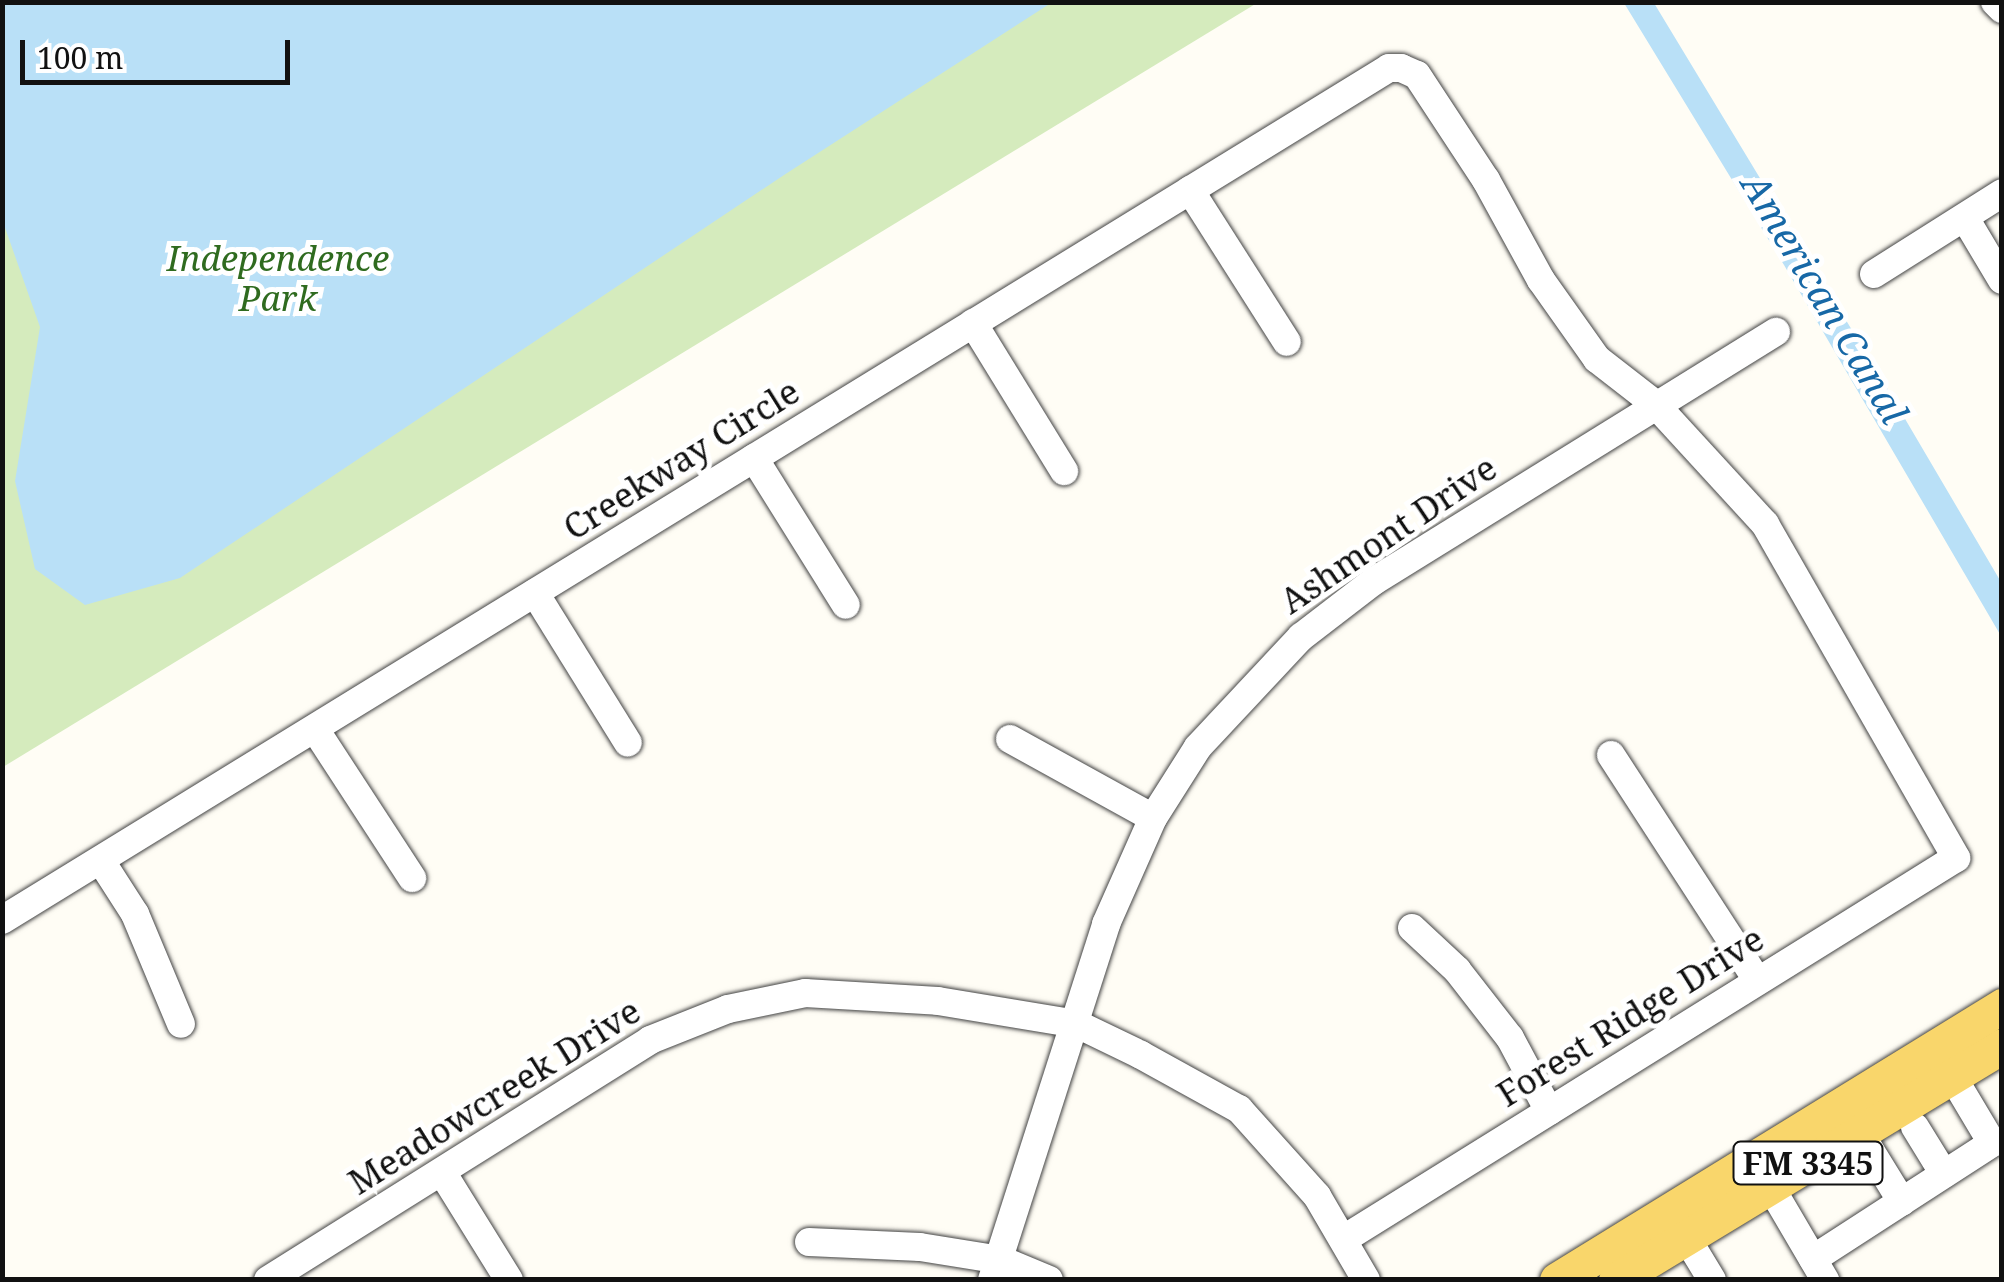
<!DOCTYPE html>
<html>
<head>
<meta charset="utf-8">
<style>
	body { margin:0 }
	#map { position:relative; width:2004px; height:1282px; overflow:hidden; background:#fffdf5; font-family:"Noto Serif",serif }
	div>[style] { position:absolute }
	.green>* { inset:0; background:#d5ebbd }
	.water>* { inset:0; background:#b9e0f7 }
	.roads { filter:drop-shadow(0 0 2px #444) drop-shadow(0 0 2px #444) }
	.minor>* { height:28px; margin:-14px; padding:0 14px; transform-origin:14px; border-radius:14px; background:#fff }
	.major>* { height:35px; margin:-17.5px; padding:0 17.5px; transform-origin:17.5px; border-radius:17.5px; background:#f9d66b }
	span { translate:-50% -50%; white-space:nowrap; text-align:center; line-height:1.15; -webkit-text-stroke:10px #fff; paint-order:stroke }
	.shield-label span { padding:2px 8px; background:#fff; border:2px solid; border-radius:8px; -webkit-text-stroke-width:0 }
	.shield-label { font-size:32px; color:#111; font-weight:700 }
	.park-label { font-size:35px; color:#2f6b1f; font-style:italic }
	.street-label { font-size:35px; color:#111 }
	.water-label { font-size:38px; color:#1768a6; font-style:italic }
	.frame { position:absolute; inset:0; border:5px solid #111; pointer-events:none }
	.scale { position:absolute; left:20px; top:40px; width:270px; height:45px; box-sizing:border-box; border:5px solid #111; border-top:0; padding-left:12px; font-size:30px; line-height:35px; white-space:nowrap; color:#111; -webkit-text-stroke:8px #fff; paint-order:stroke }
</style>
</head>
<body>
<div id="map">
	<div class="green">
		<i style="clip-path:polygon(3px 3px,1257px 3px,3px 767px)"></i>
	</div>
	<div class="water">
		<i style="clip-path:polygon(3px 2px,1051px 2px,1051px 3px,784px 175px,180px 578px,85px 605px,35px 569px,15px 481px,40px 327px,3px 222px)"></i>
		<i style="clip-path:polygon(1624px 3px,1654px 3px,1881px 378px,2001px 582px,2001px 636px,1784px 265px)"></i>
	</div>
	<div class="roads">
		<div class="minor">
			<i style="left:1995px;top:2px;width:10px;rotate:45deg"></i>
			<i style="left:1190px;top:190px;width:180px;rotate:57.5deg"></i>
			<i style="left:1965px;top:218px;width:72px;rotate:59.2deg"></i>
			<i style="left:1874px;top:274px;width:151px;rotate:-32.3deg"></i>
			<i style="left:973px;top:323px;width:174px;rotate:58.4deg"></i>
			<i style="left:754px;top:458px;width:173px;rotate:58deg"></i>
			<i style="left:535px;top:593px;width:176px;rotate:58.2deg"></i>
			<i style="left:315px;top:729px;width:178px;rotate:56.9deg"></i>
			<i style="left:1010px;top:739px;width:163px;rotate:28.9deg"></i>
			<i style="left:1611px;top:755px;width:268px;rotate:57deg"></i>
			<i style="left:101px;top:861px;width:63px;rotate:57.3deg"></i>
			<i style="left:135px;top:914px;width:119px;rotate:67.3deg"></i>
			<i style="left:2px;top:920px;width:1628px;rotate:-31.56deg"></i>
			<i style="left:1389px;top:68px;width:12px"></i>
			<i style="left:1401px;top:68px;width:17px;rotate:24deg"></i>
			<i style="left:1417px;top:75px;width:126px;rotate:56.7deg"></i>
			<i style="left:1486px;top:180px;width:114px;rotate:61.2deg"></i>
			<i style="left:1541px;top:280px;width:97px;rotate:54.7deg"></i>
			<i style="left:1597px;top:359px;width:73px;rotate:37.8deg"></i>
			<i style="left:1655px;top:404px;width:163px;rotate:47.5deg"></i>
			<i style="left:1765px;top:524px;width:385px;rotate:60.2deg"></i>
			<i style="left:1956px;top:858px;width:721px;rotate:148.1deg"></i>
			<i style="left:1412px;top:928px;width:62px;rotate:43deg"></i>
			<i style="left:1457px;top:970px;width:86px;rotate:52.1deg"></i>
			<i style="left:1510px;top:1038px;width:83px;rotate:61.9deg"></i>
			<i style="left:1915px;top:1127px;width:55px;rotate:58.3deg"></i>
			<i style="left:1859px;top:1132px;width:82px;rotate:58.4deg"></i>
			<i style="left:1760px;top:1169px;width:129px;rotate:59.6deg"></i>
			<i style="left:442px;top:1172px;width:127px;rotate:58.2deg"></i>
			<i style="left:1686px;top:1237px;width:50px;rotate:58.8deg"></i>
			<i style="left:809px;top:1242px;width:111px;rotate:2.6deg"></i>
			<i style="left:920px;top:1247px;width:82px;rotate:9.1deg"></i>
			<i style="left:1001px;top:1260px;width:52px;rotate:22.6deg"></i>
			<i style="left:1813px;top:1259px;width:213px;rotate:-32.9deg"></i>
			<i style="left:1992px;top:1143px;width:78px;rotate:-120.8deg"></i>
			<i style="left:268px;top:1280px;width:451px;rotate:-32.1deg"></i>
			<i style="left:650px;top:1040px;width:84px;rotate:-21.7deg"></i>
			<i style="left:728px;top:1009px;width:79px;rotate:-11.7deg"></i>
			<i style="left:805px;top:993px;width:133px;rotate:3.4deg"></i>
			<i style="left:938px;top:1001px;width:141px;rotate:9.4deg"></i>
			<i style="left:1077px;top:1024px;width:71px;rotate:25.8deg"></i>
			<i style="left:1141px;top:1055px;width:112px;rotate:28.9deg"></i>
			<i style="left:1239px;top:1109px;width:117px;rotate:48.1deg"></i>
			<i style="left:1317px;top:1196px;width:97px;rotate:59.7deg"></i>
			<i style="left:992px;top:1280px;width:374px;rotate:-72.2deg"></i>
			<i style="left:1106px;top:924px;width:116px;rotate:-66.1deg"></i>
			<i style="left:1153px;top:818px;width:84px;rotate:-57.6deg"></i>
			<i style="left:1198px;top:747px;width:151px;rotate:-46.9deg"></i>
			<i style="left:1301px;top:637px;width:92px;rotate:-37.5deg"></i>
			<i style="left:1374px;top:581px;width:473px;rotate:-31.8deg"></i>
		</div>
		<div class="major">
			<i style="left:1557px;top:1280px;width:523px;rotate:-31.62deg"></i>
			<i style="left:1616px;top:1280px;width:451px;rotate:-31.2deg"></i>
		</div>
	</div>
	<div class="shield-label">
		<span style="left:1808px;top:1163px">FM 3345</span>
	</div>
	<div class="park-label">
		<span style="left:278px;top:278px">Independence<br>Park</span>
	</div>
	<div class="street-label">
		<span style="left:681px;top:459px;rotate:-32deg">Creekway Circle</span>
		<span style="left:1388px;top:534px;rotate:-34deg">Ashmont Drive</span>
		<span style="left:1630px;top:1016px;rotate:-32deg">Forest Ridge Drive</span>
		<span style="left:494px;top:1096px;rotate:-32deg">Meadowcreek Drive</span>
	</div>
	<div class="water-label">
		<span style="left:1825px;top:298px;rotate:59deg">American Canal</span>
	</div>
	<div class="frame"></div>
	<div class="scale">100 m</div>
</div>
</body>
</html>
